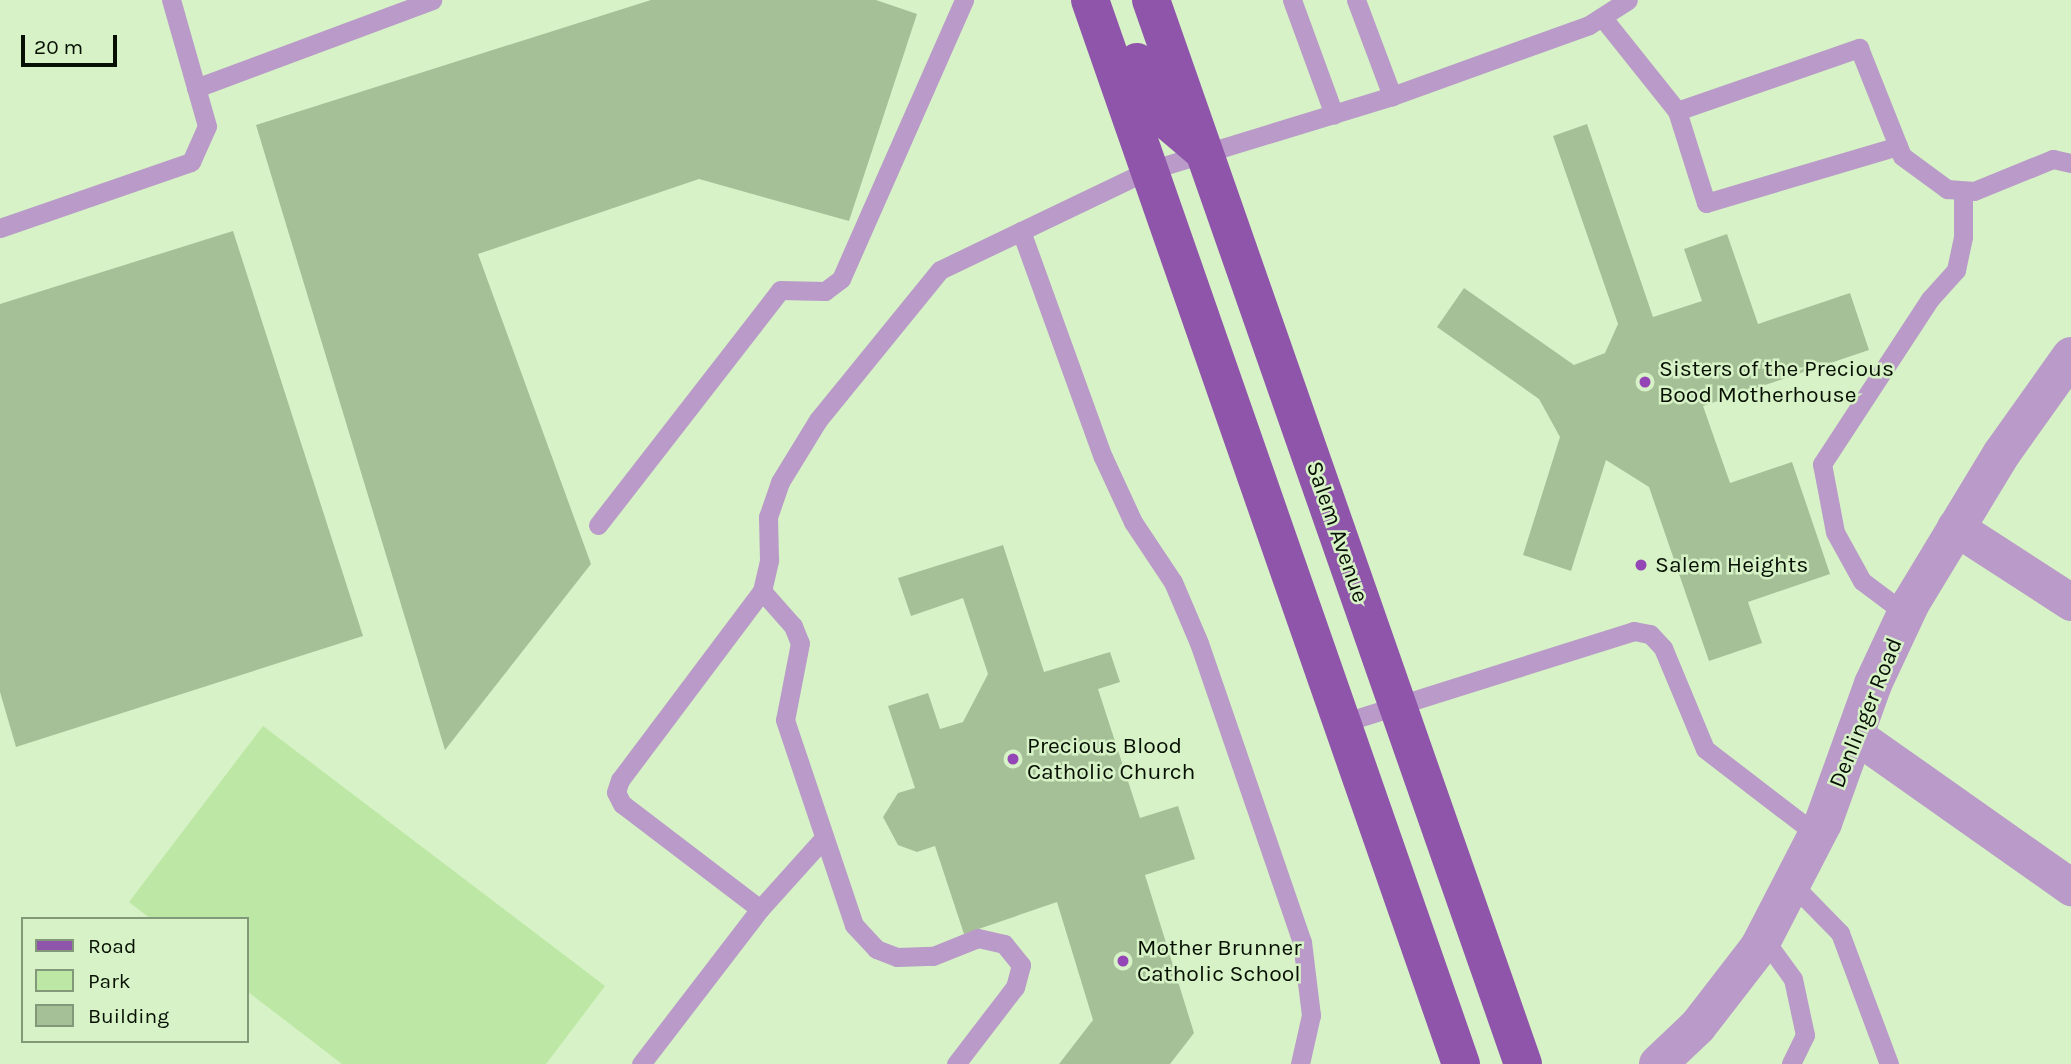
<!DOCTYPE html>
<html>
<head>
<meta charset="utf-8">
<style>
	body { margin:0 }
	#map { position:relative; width:2071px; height:1064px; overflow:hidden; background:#d6f2c6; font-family:Karla,sans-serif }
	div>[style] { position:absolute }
	.green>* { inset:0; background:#bde7a4 }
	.building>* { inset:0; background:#a5c096 }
	.service>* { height:19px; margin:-9.5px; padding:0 9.5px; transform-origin:9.5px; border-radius:9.5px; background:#b99ac8 }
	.minor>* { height:37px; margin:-18.5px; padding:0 18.5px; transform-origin:18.5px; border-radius:18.5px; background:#b99ac8 }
	.tertiary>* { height:38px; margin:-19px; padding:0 19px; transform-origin:19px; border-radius:19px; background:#b99ac8 }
	.primary>* { height:38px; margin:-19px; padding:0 19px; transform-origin:19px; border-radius:19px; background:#8f55aa }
	.dots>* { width:19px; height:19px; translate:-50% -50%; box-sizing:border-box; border:4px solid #d6f2c6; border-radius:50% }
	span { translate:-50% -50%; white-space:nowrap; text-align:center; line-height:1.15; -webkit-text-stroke:5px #d6f2c6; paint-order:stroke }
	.poi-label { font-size:23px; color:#071003 }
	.left { translate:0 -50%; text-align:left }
	.street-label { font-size:23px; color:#071003 }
	.legend { position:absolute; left:21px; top:917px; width:228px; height:126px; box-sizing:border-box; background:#d6f2c6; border:2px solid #839878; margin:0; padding:9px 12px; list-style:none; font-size:21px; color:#071003 }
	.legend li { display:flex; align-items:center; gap:14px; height:35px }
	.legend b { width:35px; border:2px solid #839878 }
	.scale { position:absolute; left:21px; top:35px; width:96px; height:32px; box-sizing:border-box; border:4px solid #071003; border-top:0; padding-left:9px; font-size:21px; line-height:24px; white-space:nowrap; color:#071003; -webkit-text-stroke:5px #d6f2c6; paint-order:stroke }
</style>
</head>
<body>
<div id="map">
	<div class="green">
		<i style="clip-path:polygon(263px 726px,605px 986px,546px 1064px,342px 1064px,247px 991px,247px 919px,151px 919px,129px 902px)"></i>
	</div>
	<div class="building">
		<i style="clip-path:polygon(651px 0,876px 0,917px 14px,849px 221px,699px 179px,478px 254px,591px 564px,445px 750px,256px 125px)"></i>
		<i style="clip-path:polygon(1587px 124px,1653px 317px,1702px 301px,1684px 249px,1727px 234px,1758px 324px,1850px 293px,1869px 350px,1703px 406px,1730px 483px,1792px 462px,1830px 574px,1748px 602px,1762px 643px,1709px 661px,1649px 487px,1606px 460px,1571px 571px,1523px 555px,1560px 437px,1539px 399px,1437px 327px,1464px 288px,1574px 365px,1605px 353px,1618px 324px,1553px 136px)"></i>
		<i style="clip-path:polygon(233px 231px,363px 636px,16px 747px,0 692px,0 304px)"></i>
		<i style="clip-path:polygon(1003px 545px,1044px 672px,1110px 652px,1120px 682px,1098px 689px,1140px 818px,1178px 806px,1195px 859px,1145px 875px,1194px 1033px,1170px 1064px,1059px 1064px,1093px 1020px,1057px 902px,964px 934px,935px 846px,917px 852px,898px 845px,883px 817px,898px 793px,915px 788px,888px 706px,928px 693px,940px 729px,963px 722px,988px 674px,963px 598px,911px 616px,898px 578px)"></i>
	</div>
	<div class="service">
		<i style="left:1292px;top:0;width:122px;rotate:69.9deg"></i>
		<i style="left:1356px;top:0;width:103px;rotate:69.4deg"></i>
		<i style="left:1602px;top:17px;width:120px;rotate:51.4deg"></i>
		<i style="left:196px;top:88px;width:252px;rotate:-20.4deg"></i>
		<i style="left:1898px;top:146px;width:200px;rotate:163.5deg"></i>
		<i style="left:1706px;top:203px;width:96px;rotate:-107.5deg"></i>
		<i style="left:1677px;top:111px;width:193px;rotate:-19.1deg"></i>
		<i style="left:1859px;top:48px;width:116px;rotate:68.3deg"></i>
		<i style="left:1902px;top:156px;width:56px;rotate:36.3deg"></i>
		<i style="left:1947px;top:189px;width:27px;rotate:4deg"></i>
		<i style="left:1974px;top:191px;width:85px;rotate:-22.1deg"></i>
		<i style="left:2053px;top:159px;width:18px;rotate:13deg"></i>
		<i style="left:0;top:228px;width:202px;rotate:-19.1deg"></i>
		<i style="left:191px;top:162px;width:39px;rotate:-66deg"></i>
		<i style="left:207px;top:126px;width:131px;rotate:-105.9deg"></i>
		<i style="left:1021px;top:231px;width:240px;rotate:70.1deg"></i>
		<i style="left:1103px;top:457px;width:72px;rotate:65.2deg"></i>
		<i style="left:1133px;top:522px;width:72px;rotate:56.3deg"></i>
		<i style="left:1173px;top:582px;width:66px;rotate:66.9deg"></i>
		<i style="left:1199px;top:643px;width:316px;rotate:71deg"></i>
		<i style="left:1302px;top:942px;width:74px;rotate:83deg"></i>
		<i style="left:1311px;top:1015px;width:50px;rotate:102.7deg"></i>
		<i style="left:598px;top:525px;width:297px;rotate:-52.2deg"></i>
		<i style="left:780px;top:290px;width:45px;rotate:1.3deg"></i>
		<i style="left:825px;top:291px;width:20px;rotate:-37deg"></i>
		<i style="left:841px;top:279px;width:305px;rotate:-66.2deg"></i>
		<i style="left:762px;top:591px;width:47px;rotate:48.5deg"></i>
		<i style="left:793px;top:626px;width:18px;rotate:68deg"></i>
		<i style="left:800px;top:643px;width:78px;rotate:101deg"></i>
		<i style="left:785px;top:720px;width:216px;rotate:71.4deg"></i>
		<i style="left:854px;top:925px;width:33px;rotate:47deg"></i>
		<i style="left:876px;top:949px;width:22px;rotate:21deg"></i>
		<i style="left:897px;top:957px;width:36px;rotate:-2deg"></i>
		<i style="left:933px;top:956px;width:48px;rotate:-21.8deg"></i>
		<i style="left:978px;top:938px;width:27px;rotate:13deg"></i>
		<i style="left:1004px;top:944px;width:27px;rotate:51deg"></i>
		<i style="left:1021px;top:965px;width:23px;rotate:105deg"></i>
		<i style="left:1015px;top:987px;width:97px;rotate:127.5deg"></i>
		<i style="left:1906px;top:614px;width:55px;rotate:-143.1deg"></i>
		<i style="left:1862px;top:581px;width:56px;rotate:-118.9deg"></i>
		<i style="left:1835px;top:532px;width:69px;rotate:-100.8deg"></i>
		<i style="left:1822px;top:464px;width:197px;rotate:-56.8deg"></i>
		<i style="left:1930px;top:299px;width:39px;rotate:-48deg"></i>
		<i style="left:1956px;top:270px;width:34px;rotate:-78deg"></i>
		<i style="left:1963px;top:237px;width:46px;rotate:-90deg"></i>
		<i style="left:1339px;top:724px;width:309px;rotate:-17.5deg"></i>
		<i style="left:1634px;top:631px;width:16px;rotate:11deg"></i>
		<i style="left:1650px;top:634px;width:19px;rotate:47deg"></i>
		<i style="left:1663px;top:648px;width:109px;rotate:67.4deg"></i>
		<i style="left:1705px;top:749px;width:141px;rotate:37.5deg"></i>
		<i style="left:1794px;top:886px;width:66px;rotate:45.6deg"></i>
		<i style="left:1840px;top:933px;width:140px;rotate:69.5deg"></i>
		<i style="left:760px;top:909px;width:94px;rotate:-48deg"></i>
		<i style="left:1764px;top:939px;width:49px;rotate:54.1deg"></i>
		<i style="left:1793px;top:979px;width:57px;rotate:77.9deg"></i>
		<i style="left:1805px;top:1035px;width:32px;rotate:116deg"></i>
		<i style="left:641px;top:1064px;width:195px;rotate:-52.5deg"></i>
		<i style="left:760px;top:909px;width:173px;rotate:-142.7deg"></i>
		<i style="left:622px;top:804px;width:13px;rotate:-117deg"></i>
		<i style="left:616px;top:792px;width:13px;rotate:-72deg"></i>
		<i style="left:620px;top:780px;width:236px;rotate:-53.1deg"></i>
		<i style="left:762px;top:591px;width:32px;rotate:-77deg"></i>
		<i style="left:769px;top:560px;width:43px;rotate:-91.3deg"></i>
		<i style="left:768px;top:517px;width:37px;rotate:-71deg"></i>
		<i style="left:780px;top:482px;width:73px;rotate:-58.5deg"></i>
		<i style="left:818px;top:420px;width:193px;rotate:-50.9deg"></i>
		<i style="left:940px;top:270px;width:229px;rotate:-25.6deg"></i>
		<i style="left:1147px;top:171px;width:256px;rotate:-17deg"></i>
		<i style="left:1392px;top:96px;width:209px;rotate:-19.8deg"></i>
		<i style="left:1589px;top:25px;width:46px;rotate:-32.7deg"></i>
	</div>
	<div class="minor">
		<i style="left:1955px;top:527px;width:138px;rotate:32.9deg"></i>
		<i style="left:1854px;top:734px;width:266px;rotate:35.2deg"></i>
	</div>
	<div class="tertiary">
		<i style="left:1658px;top:1064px;width:55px;rotate:-43.5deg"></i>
		<i style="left:1698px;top:1026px;width:100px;rotate:-52.3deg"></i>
		<i style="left:1759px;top:947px;width:140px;rotate:-62.7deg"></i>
		<i style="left:1823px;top:823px;width:148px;rotate:-70.2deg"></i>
		<i style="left:1873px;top:684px;width:89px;rotate:-64.9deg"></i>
		<i style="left:1911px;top:603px;width:175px;rotate:-58.8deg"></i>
		<i style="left:2002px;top:453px;width:119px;rotate:-54.6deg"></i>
	</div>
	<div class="primary">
		<i style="left:1090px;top:0;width:1127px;rotate:70.78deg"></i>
		<i style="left:1151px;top:0;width:1127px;rotate:70.73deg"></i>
		<i style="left:1137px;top:62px;width:47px;rotate:72.7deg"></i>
		<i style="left:1151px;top:107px;width:68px;rotate:40.2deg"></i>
	</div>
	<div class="dots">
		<i style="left:1645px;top:382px;background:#9546b6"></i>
		<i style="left:1641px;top:565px;background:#9546b6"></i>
		<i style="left:1013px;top:759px;background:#9546b6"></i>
		<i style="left:1123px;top:961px;background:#9546b6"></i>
	</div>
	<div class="poi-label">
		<span class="left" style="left:1659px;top:382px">Sisters of the Precious<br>Bood Motherhouse</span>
		<span class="left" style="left:1655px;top:565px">Salem Heights</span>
		<span class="left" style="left:1027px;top:759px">Precious Blood<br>Catholic Church</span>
		<span class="left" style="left:1137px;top:961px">Mother Brunner<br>Catholic School</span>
	</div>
	<div class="street-label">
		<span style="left:1337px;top:532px;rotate:71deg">Salem Avenue</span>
		<span style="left:1866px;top:713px;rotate:-68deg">Denlinger Road</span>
	</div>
	<ul class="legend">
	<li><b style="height:9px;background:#8f55aa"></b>Road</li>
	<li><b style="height:19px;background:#bde7a4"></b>Park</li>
	<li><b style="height:19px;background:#a5c096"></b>Building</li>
	</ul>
	<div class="scale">20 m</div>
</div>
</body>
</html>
